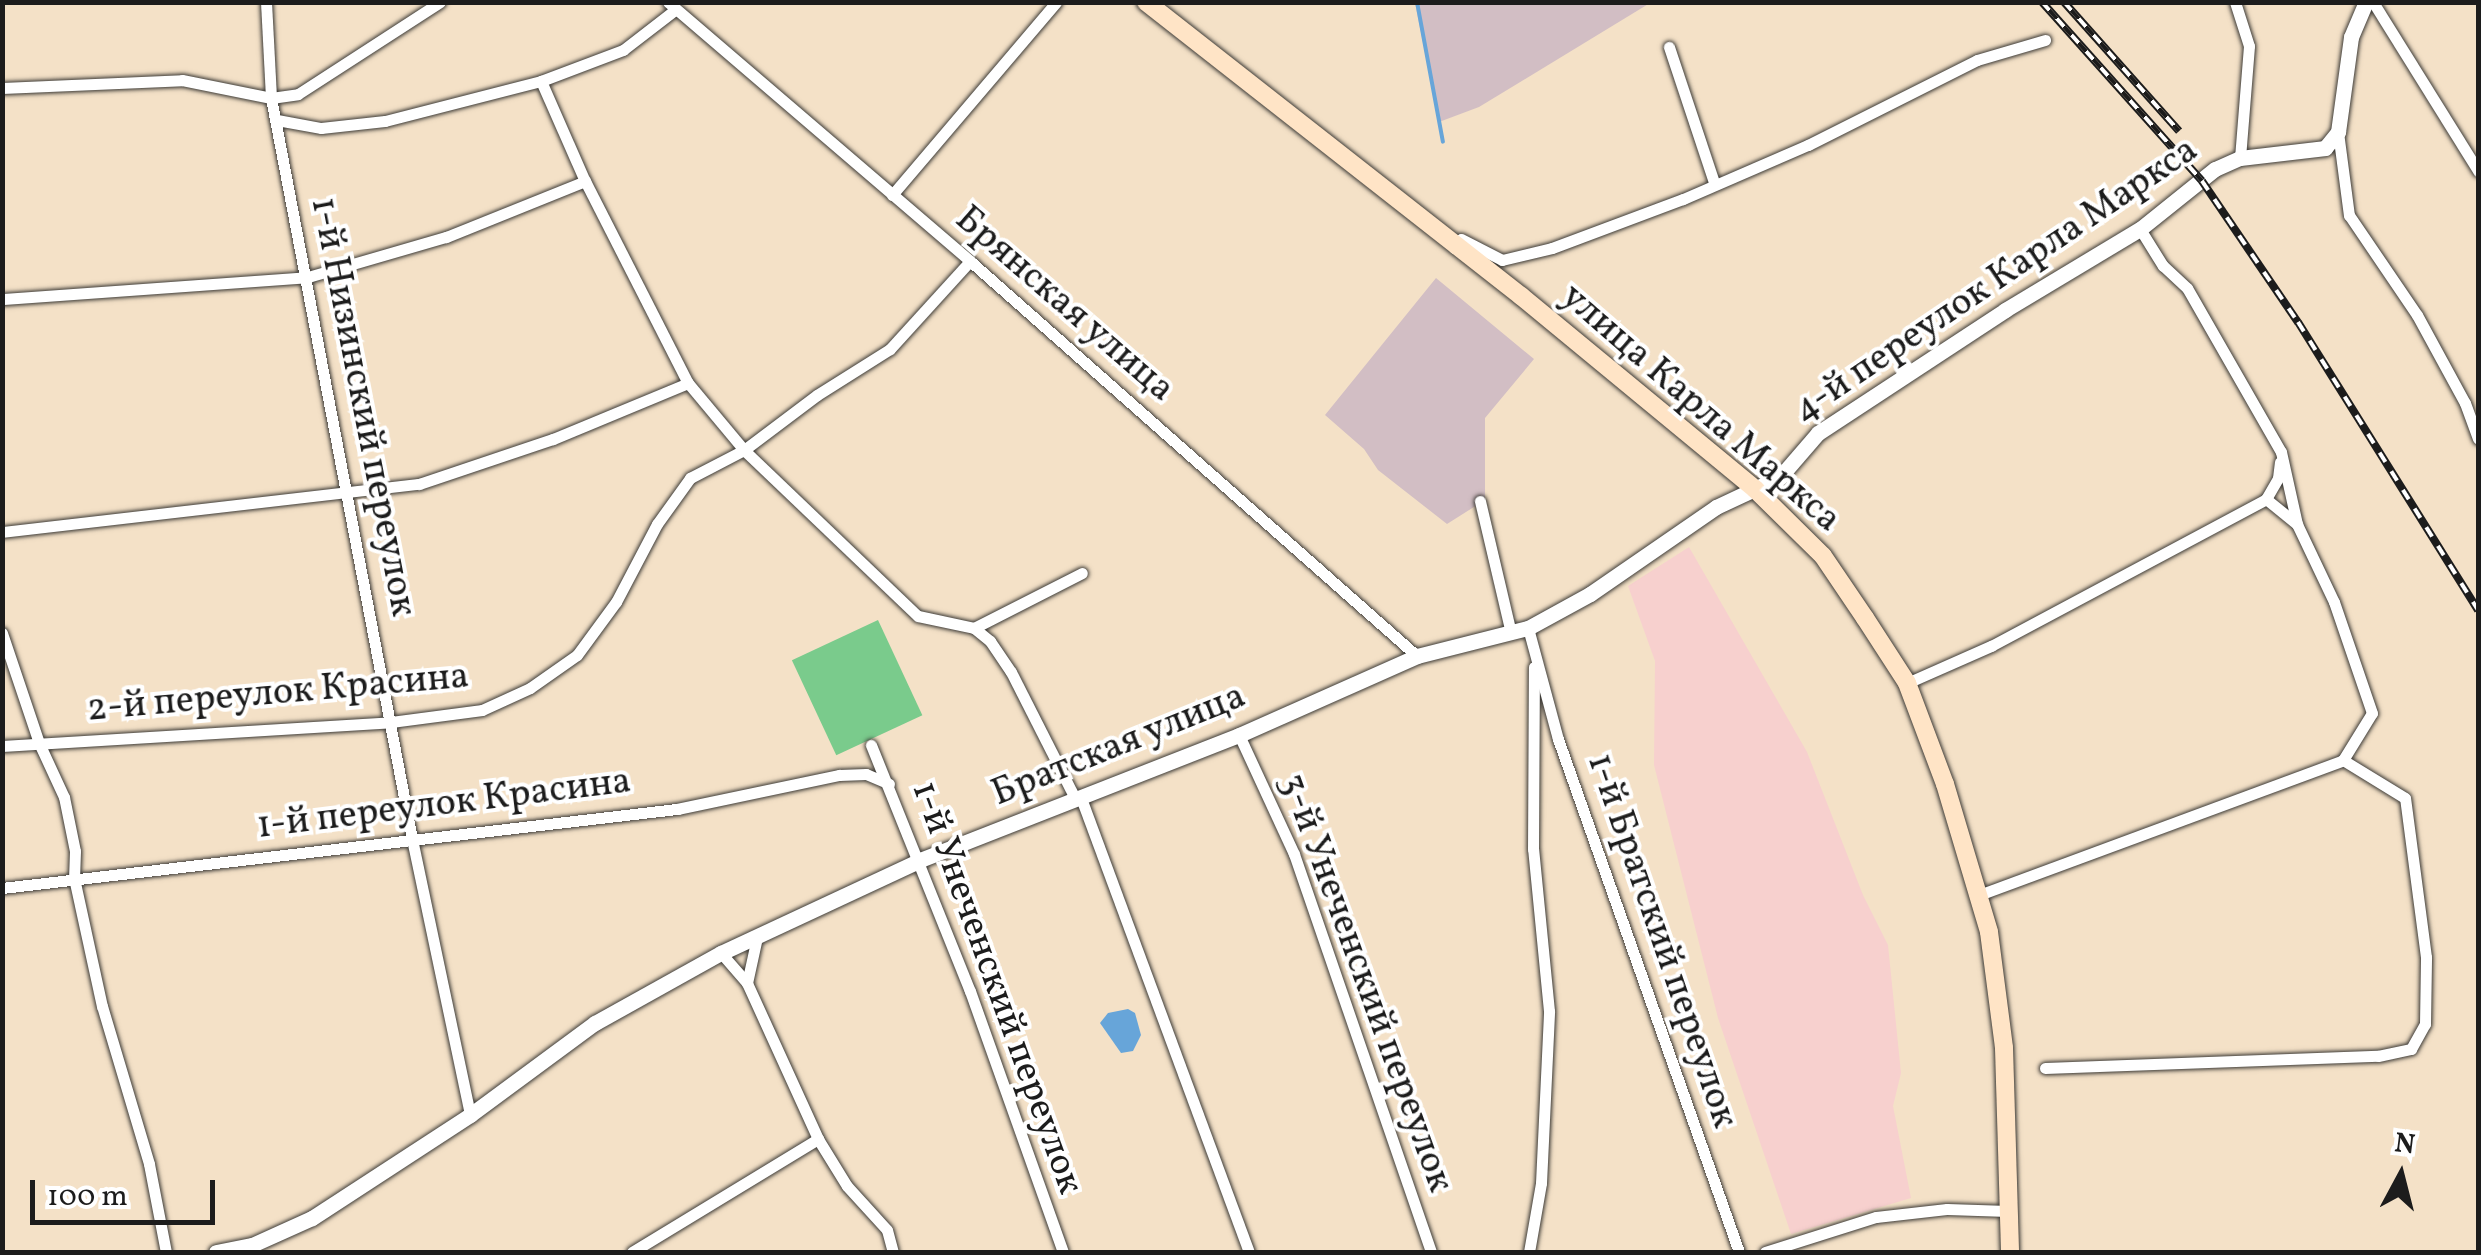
<!DOCTYPE html>
<html>
<head>
<meta charset="utf-8">
<style>
	body { margin:0 }
	#map { position:relative; width:2481px; height:1255px; overflow:hidden; background:#f4e1c7; font-family:Vollkorn,serif }
	div>[style] { position:absolute }
	.built>* { inset:0; background:#f7d0ce }
	.industrial>* { inset:0; background:#d2bec4 }
	.green>* { inset:0; background:#7acb8c; transform-origin:0 0 }
	.water>* { inset:0; background:#67a5d9 }
	.stream>* { height:4px; margin:-2px; padding:0 2px; transform-origin:2px; border-radius:2px; background:#67a5d9 }
	.roads { filter:drop-shadow(0 0 2px #3c3a36) drop-shadow(0 0 2px #3c3a36) }
	.minor>* { height:11px; margin:-5.5px; padding:0 5.5px; transform-origin:5.5px; border-radius:5.5px; background:#fff }
	.tertiary>* { height:15px; margin:-7.5px; padding:0 7.5px; transform-origin:7.5px; border-radius:7.5px; background:#fff }
	.secondary>* { height:18px; margin:-9px; padding:0 9px; transform-origin:9px; border-radius:9px; background:#ffe4c6 }
	.rail>* { height:8px; margin-top:-4px; transform-origin:0; background:repeating-linear-gradient(90deg,#fff 0 11px,#1c1c1c 0 22px); box-sizing:border-box; border-block:2px solid #1c1c1c }
	span { translate:-50% -50%; white-space:nowrap; text-align:center; line-height:1.15; -webkit-text-stroke:8px #fff; paint-order:stroke }
	.street-label { font-size:38px; color:#1c1c1c }
	.frame { position:absolute; inset:0; border:5px solid #1c1c1c; pointer-events:none }
	.north { position:absolute; left:2351px; top:1125px; width:100px; height:100px; -webkit-text-stroke:8px #fff; paint-order:stroke; rotate:7deg; font-size:28px; font-weight:700; line-height:40px; text-align:center; color:#1c1c1c }
	.north::after { content:''; display:block; margin:auto; width:35px; height:45px; background:#1c1c1c; clip-path:polygon(50% 0,100% 100%,50% 72%,0 100%) }
	.scale { position:absolute; left:30px; top:1180px; width:185px; height:45px; box-sizing:border-box; border:5px solid #1c1c1c; border-top:0; padding-left:12px; font-size:30px; line-height:35px; white-space:nowrap; color:#1c1c1c; -webkit-text-stroke:8px #fff; paint-order:stroke }
</style>
</head>
<body>
<div id="map">
	<div class="built">
		<i style="clip-path:polygon(1689px 547px,1807px 752px,1863px 895px,1888px 945px,1901px 1073px,1893px 1106px,1911px 1198px,1791px 1234px,1718px 1018px,1654px 765px,1655px 661px,1628px 586px)"></i>
	</div>
	<div class="industrial">
		<i style="clip-path:polygon(1415px 3px,1415px 2px,1650px 3px,1479px 107px,1439px 122px)"></i>
		<i style="clip-path:polygon(1436px 278px,1534px 359px,1485px 418px,1485px 500px,1447px 524px,1378px 470px,1364px 449px,1325px 415px)"></i>
	</div>
	<div class="green">
		<i style="left:878px;top:620px;width:105px;height:95px;rotate:65deg"></i>
	</div>
	<div class="water">
		<i style="clip-path:polygon(1128px 1009px,1135px 1013px,1141px 1035px,1133px 1051px,1121px 1053px,1100px 1023px,1108px 1013px)"></i>
	</div>
	<div class="stream">
		<i style="left:1417px;top:2px;width:142px;rotate:79.5deg"></i>
	</div>
	<div class="roads">
		<div class="minor">
			<i style="left:266px;top:2px;width:96px;rotate:87deg"></i>
			<i style="left:271px;top:98px;width:754px;rotate:79.23deg"></i>
			<i style="left:412px;top:839px;width:282px;rotate:78.1deg"></i>
			<i style="left:668px;top:2px;width:398px;rotate:40.6deg"></i>
			<i style="left:970px;top:261px;width:597px;rotate:41.47deg"></i>
			<i style="left:2235px;top:2px;width:46px;rotate:72.3deg"></i>
			<i style="left:2249px;top:46px;width:112px;rotate:94.6deg"></i>
			<i style="left:2373px;top:2px;width:199px;rotate:58.1deg"></i>
			<i style="left:1669px;top:47px;width:142px;rotate:71.6deg"></i>
			<i style="left:541px;top:81px;width:109px;rotate:66.3deg"></i>
			<i style="left:585px;top:181px;width:227px;rotate:63deg"></i>
			<i style="left:688px;top:383px;width:87px;rotate:50.1deg"></i>
			<i style="left:744px;top:450px;width:240px;rotate:43.7deg"></i>
			<i style="left:918px;top:616px;width:57px;rotate:12.1deg"></i>
			<i style="left:974px;top:628px;width:121px;rotate:-27deg"></i>
			<i style="left:2px;top:88px;width:180px;rotate:-2.5deg"></i>
			<i style="left:182px;top:80px;width:91px;rotate:11.4deg"></i>
			<i style="left:271px;top:98px;width:27px;rotate:-8deg"></i>
			<i style="left:298px;top:94px;width:169px;rotate:-32.9deg"></i>
			<i style="left:277px;top:120px;width:45px;rotate:10.3deg"></i>
			<i style="left:321px;top:128px;width:64px;rotate:-6.2deg"></i>
			<i style="left:385px;top:121px;width:161px;rotate:-14.4deg"></i>
			<i style="left:541px;top:81px;width:88px;rotate:-20.7deg"></i>
			<i style="left:623px;top:50px;width:66px;rotate:-37.6deg"></i>
			<i style="left:2338px;top:132px;width:84px;rotate:82.5deg"></i>
			<i style="left:2349px;top:215px;width:121px;rotate:55.8deg"></i>
			<i style="left:2417px;top:315px;width:100px;rotate:61.4deg"></i>
			<i style="left:2465px;top:403px;width:38px;rotate:70deg"></i>
			<i style="left:892px;top:195px;width:253px;rotate:-49.6deg"></i>
			<i style="left:1454px;top:248px;width:11px;rotate:-52deg"></i>
			<i style="left:1461px;top:239px;width:46px;rotate:27.1deg"></i>
			<i style="left:1502px;top:260px;width:51px;rotate:-13.5deg"></i>
			<i style="left:1552px;top:248px;width:140px;rotate:-20.5deg"></i>
			<i style="left:1683px;top:199px;width:136px;rotate:-23.4deg"></i>
			<i style="left:1808px;top:145px;width:189px;rotate:-26.7deg"></i>
			<i style="left:1977px;top:60px;width:71px;rotate:-16.4deg"></i>
			<i style="left:2px;top:299px;width:307px;rotate:-4.1deg"></i>
			<i style="left:308px;top:277px;width:144px;rotate:-16.2deg"></i>
			<i style="left:446px;top:237px;width:150px;rotate:-21.9deg"></i>
			<i style="left:2266px;top:499px;width:40px;rotate:39deg"></i>
			<i style="left:1480px;top:501px;width:136px;rotate:76.8deg"></i>
			<i style="left:2px;top:532px;width:420px;rotate:-6.6deg"></i>
			<i style="left:419px;top:484px;width:141px;rotate:-18.6deg"></i>
			<i style="left:553px;top:439px;width:146px;rotate:-22.5deg"></i>
			<i style="left:974px;top:628px;width:21px;rotate:39deg"></i>
			<i style="left:990px;top:641px;width:37px;rotate:56deg"></i>
			<i style="left:1011px;top:672px;width:141px;rotate:63.1deg"></i>
			<i style="left:1528px;top:628px;width:115px;rotate:74.9deg"></i>
			<i style="left:1558px;top:739px;width:544px;rotate:70.57deg"></i>
			<i style="left:2px;top:633px;width:116px;rotate:71.4deg"></i>
			<i style="left:39px;top:743px;width:60px;rotate:65.2deg"></i>
			<i style="left:64px;top:797px;width:55px;rotate:78.5deg"></i>
			<i style="left:75px;top:851px;width:27px;rotate:92deg"></i>
			<i style="left:74px;top:878px;width:131px;rotate:77.7deg"></i>
			<i style="left:102px;top:1006px;width:165px;rotate:73.4deg"></i>
			<i style="left:149px;top:1164px;width:90px;rotate:79.1deg"></i>
			<i style="left:1907px;top:683px;width:92px;rotate:-23.8deg"></i>
			<i style="left:1991px;top:646px;width:312px;rotate:-28.1deg"></i>
			<i style="left:2266px;top:499px;width:24px;rotate:-60deg"></i>
			<i style="left:2278px;top:478px;width:16px;rotate:-83deg"></i>
			<i style="left:1239px;top:735px;width:131px;rotate:65.2deg"></i>
			<i style="left:1294px;top:854px;width:421px;rotate:71deg"></i>
			<i style="left:871px;top:745px;width:265px;rotate:68.1deg"></i>
			<i style="left:970px;top:991px;width:277px;rotate:70.4deg"></i>
			<i style="left:2px;top:746px;width:390px;rotate:-3.5deg"></i>
			<i style="left:391px;top:722px;width:92px;rotate:-7.5deg"></i>
			<i style="left:482px;top:710px;width:53px;rotate:-24.6deg"></i>
			<i style="left:530px;top:688px;width:57px;rotate:-35.1deg"></i>
			<i style="left:577px;top:655px;width:66px;rotate:-53.7deg"></i>
			<i style="left:616px;top:602px;width:88px;rotate:-62.3deg"></i>
			<i style="left:657px;top:524px;width:57px;rotate:-54.3deg"></i>
			<i style="left:690px;top:478px;width:61px;rotate:-27.4deg"></i>
			<i style="left:744px;top:450px;width:91px;rotate:-37deg"></i>
			<i style="left:817px;top:395px;width:86px;rotate:-32.2deg"></i>
			<i style="left:890px;top:349px;width:119px;rotate:-47.7deg"></i>
			<i style="left:1081px;top:798px;width:484px;rotate:69.7deg"></i>
			<i style="left:2px;top:888px;width:680px;rotate:-6.68deg"></i>
			<i style="left:677px;top:809px;width:166px;rotate:-11.9deg"></i>
			<i style="left:839px;top:775px;width:27px;rotate:-2deg"></i>
			<i style="left:866px;top:774px;width:25px;rotate:23deg"></i>
			<i style="left:1979px;top:895px;width:388px;rotate:-20.3deg"></i>
			<i style="left:721px;top:953px;width:40px;rotate:49deg"></i>
			<i style="left:747px;top:983px;width:171px;rotate:65.5deg"></i>
			<i style="left:818px;top:1139px;width:55px;rotate:58.3deg"></i>
			<i style="left:847px;top:1186px;width:59px;rotate:47.7deg"></i>
			<i style="left:887px;top:1230px;width:23px;rotate:75deg"></i>
			<i style="left:747px;top:983px;width:47px;rotate:-77.7deg"></i>
			<i style="left:2045px;top:1068px;width:333px;rotate:-2.1deg"></i>
			<i style="left:2378px;top:1056px;width:34px;rotate:-12deg"></i>
			<i style="left:2411px;top:1049px;width:29px;rotate:-61deg"></i>
			<i style="left:2425px;top:1024px;width:67px;rotate:-89.1deg"></i>
			<i style="left:2426px;top:957px;width:160px;rotate:-97.5deg"></i>
			<i style="left:2405px;top:798px;width:73px;rotate:-148.5deg"></i>
			<i style="left:2343px;top:760px;width:55px;rotate:-58.3deg"></i>
			<i style="left:2372px;top:713px;width:117px;rotate:-108.9deg"></i>
			<i style="left:2334px;top:602px;width:86px;rotate:-115.4deg"></i>
			<i style="left:2297px;top:524px;width:74px;rotate:-102.5deg"></i>
			<i style="left:2281px;top:452px;width:189px;rotate:-119.8deg"></i>
			<i style="left:2187px;top:288px;width:33px;rotate:-137deg"></i>
			<i style="left:2163px;top:266px;width:44px;rotate:-121.9deg"></i>
			<i style="left:632px;top:1252px;width:218px;rotate:-31.3deg"></i>
			<i style="left:1529px;top:1252px;width:70px;rotate:-80.1deg"></i>
			<i style="left:1541px;top:1183px;width:172px;rotate:-87.3deg"></i>
			<i style="left:1549px;top:1011px;width:163px;rotate:-95.6deg"></i>
			<i style="left:1533px;top:849px;width:182px;rotate:-89.7deg"></i>
			<i style="left:1765px;top:1252px;width:116px;rotate:-17.5deg"></i>
			<i style="left:1876px;top:1217px;width:71px;rotate:-6.4deg"></i>
			<i style="left:1947px;top:1209px;width:61px;rotate:1.9deg"></i>
		</div>
		<div class="tertiary">
			<i style="left:216px;top:1252px;width:37px;rotate:-11deg"></i>
			<i style="left:252px;top:1245px;width:66px;rotate:-24.2deg"></i>
			<i style="left:312px;top:1218px;width:189px;rotate:-33.1deg"></i>
			<i style="left:470px;top:1115px;width:155px;rotate:-36.4deg"></i>
			<i style="left:595px;top:1023px;width:144px;rotate:-29.1deg"></i>
			<i style="left:721px;top:953px;width:220px;rotate:-25deg"></i>
			<i style="left:920px;top:860px;width:343px;rotate:-21.4deg"></i>
			<i style="left:1239px;top:735px;width:195px;rotate:-23.9deg"></i>
			<i style="left:1417px;top:656px;width:114px;rotate:-14.2deg"></i>
			<i style="left:1528px;top:628px;width:71px;rotate:-28.7deg"></i>
			<i style="left:1590px;top:594px;width:153px;rotate:-34.6deg"></i>
			<i style="left:1716px;top:507px;width:71px;rotate:-25.1deg"></i>
			<i style="left:1780px;top:477px;width:58px;rotate:-49.2deg"></i>
			<i style="left:1818px;top:433px;width:224px;rotate:-33.3deg"></i>
			<i style="left:2005px;top:310px;width:157px;rotate:-31deg"></i>
			<i style="left:2140px;top:229px;width:96px;rotate:-38.7deg"></i>
			<i style="left:2215px;top:169px;width:27px;rotate:-24deg"></i>
			<i style="left:2240px;top:158px;width:86px;rotate:-6.7deg"></i>
			<i style="left:2325px;top:148px;width:21px;rotate:-51deg"></i>
			<i style="left:2338px;top:132px;width:96px;rotate:-82.2deg"></i>
			<i style="left:2351px;top:37px;width:38px;rotate:-67deg"></i>
		</div>
		<div class="secondary">
			<i style="left:1146px;top:2px;width:477px;rotate:38.1deg"></i>
			<i style="left:1521px;top:296px;width:303px;rotate:39.5deg"></i>
			<i style="left:1755px;top:489px;width:95px;rotate:44.6deg"></i>
			<i style="left:1823px;top:556px;width:75px;rotate:55.9deg"></i>
			<i style="left:1865px;top:618px;width:77px;rotate:57.1deg"></i>
			<i style="left:1907px;top:683px;width:108px;rotate:69.4deg"></i>
			<i style="left:1945px;top:784px;width:154px;rotate:73.4deg"></i>
			<i style="left:1989px;top:932px;width:117px;rotate:82.6deg"></i>
			<i style="left:2004px;top:1048px;width:204px;rotate:88.3deg"></i>
		</div>
	</div>
	<div class="rail">
		<i style="left:2042px;top:2px;width:240px;rotate:48.2deg"></i>
		<i style="left:2202px;top:181px;width:171px;rotate:55.8deg"></i>
		<i style="left:2298px;top:322px;width:340px;rotate:58deg"></i>
		<i style="left:2064px;top:2px;width:173px;rotate:48.3deg"></i>
	</div>
	<div class="street-label">
		<span style="left:1996px;top:281px;rotate:-34deg">4-й переулок Карла Маркса</span>
		<span style="left:1064px;top:305px;rotate:41deg">Брянская улица</span>
		<span style="left:362px;top:407px;rotate:79deg">1-й Низинский переулок</span>
		<span style="left:1700px;top:409px;rotate:41deg">улица Карла Маркса</span>
		<span style="left:278px;top:694px;rotate:-5deg">2-й переулок Красина</span>
		<span style="left:1119px;top:746px;rotate:-22deg">Братская улица</span>
		<span style="left:444px;top:805px;rotate:-7deg">1-й переулок Красина</span>
		<span style="left:1661px;top:941px;rotate:71deg">1-й Братский переулок</span>
		<span style="left:1365px;top:983px;rotate:70deg">3-й Унеченский переулок</span>
		<span style="left:996px;top:988px;rotate:70deg">1-й Унеченский переулок</span>
	</div>
	<div class="frame"></div>
	<div class="north">N</div>
	<div class="scale">100 m</div>
</div>
</body>
</html>
